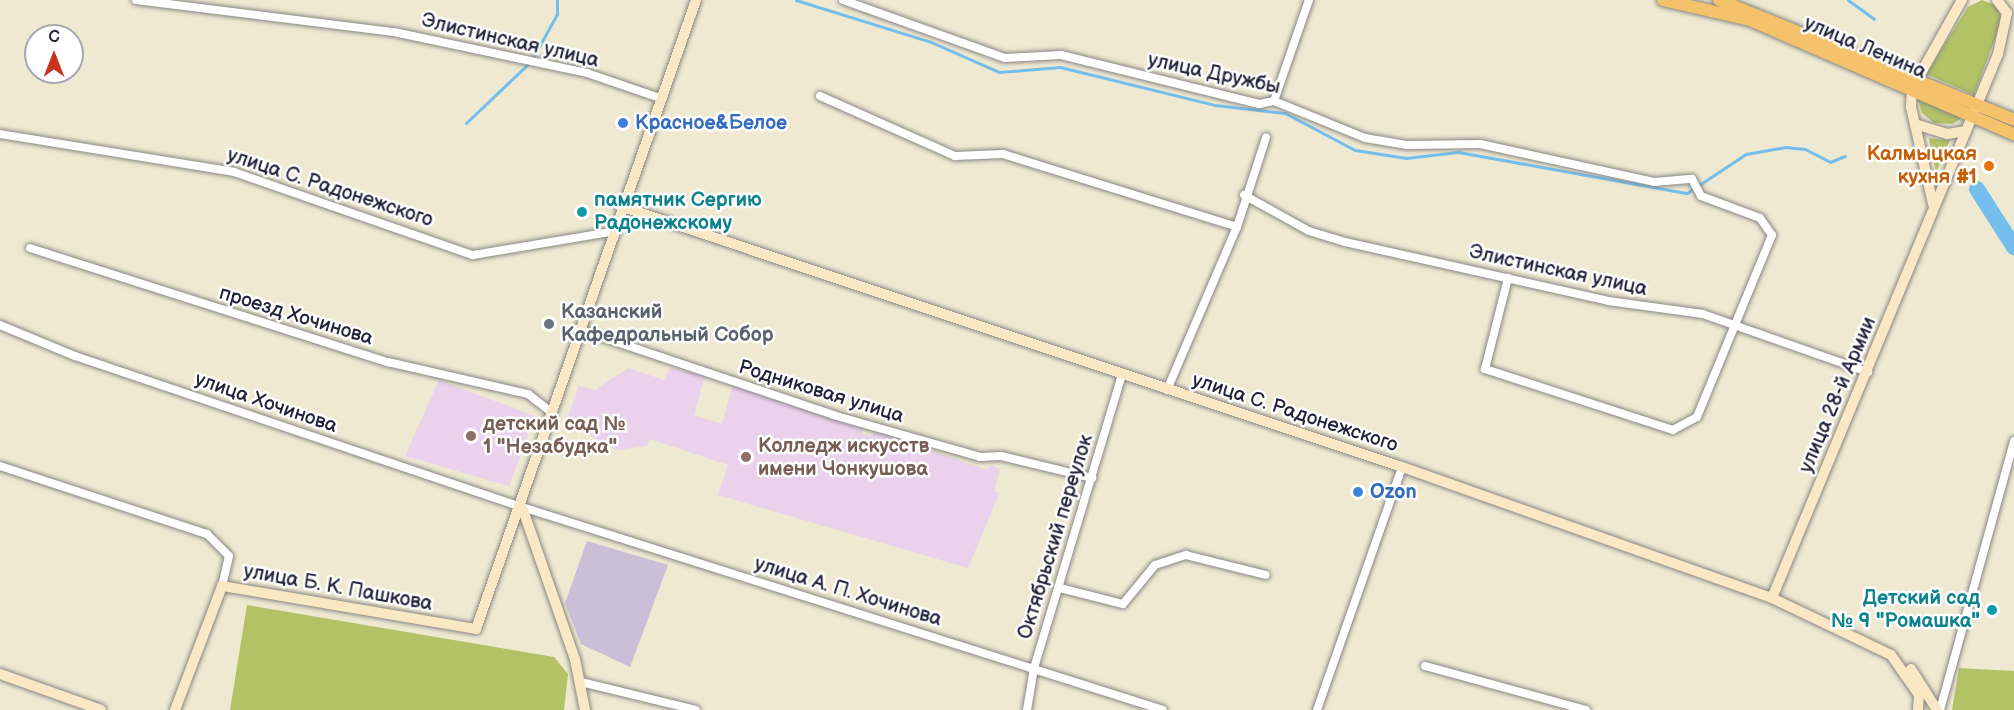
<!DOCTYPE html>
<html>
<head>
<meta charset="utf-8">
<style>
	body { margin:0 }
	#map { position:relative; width:2014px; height:710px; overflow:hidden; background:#eee9d0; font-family:"Balsamiq Sans",sans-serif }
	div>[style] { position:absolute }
	.built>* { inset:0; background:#ead1ec }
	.industrial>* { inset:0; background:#cabfd6 }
	.green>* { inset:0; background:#b2c265 }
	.stream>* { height:3px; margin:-1.5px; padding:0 1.5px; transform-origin:1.5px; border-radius:1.5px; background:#74beed }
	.river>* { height:16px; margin:-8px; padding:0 8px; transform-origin:8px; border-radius:8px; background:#74beed }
	.roads { filter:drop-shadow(0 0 2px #888686) drop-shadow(0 0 2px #888686) }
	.street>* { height:8px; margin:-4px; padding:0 4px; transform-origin:4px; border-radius:4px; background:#fff }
	.secondary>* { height:10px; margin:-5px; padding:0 5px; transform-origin:5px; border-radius:5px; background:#fae7c3 }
	.primary>* { height:12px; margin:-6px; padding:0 6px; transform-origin:6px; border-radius:6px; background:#f3c26a }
	.dots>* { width:16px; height:16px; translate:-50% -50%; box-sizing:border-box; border:3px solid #fff; border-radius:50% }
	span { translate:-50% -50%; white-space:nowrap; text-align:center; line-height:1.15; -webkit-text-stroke:5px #fff; paint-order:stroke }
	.street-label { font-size:20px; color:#22223b }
	.shop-label { font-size:20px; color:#366cbe; font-weight:700 }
	.left { translate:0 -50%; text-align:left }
	.food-label { font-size:20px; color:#c56008; font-weight:700 }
	.right { translate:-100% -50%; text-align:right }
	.culture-label { font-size:20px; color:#0d838f; font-weight:700 }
	.worship-label { font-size:20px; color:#5b616d; font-weight:700 }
	.education-label { font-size:20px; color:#785e54; font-weight:700 }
	.north { position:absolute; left:24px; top:24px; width:60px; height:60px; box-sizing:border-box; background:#fff; border:2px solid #a7a7b1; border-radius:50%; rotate:0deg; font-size:16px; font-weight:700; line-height:24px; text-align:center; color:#22223b }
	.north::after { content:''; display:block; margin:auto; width:21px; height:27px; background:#c8321e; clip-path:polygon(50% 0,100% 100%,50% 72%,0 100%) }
</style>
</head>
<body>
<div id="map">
	<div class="built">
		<i style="clip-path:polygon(628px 368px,664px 380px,670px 368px,705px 376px,694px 415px,722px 424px,733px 385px,864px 427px,862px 434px,871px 437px,875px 431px,987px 470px,990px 465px,1000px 469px,994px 491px,999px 494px,968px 568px,718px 495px,728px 465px,650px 439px,647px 446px,616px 450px,566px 422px,579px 386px,595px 390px)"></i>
		<i style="clip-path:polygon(439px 380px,535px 416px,509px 486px,405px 456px)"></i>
	</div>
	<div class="industrial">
		<i style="clip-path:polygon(587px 541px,668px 565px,630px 667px,581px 644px,565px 603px)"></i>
	</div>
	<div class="green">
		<i style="clip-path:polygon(1982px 0,1997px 6px,2002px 20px,1974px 95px,1926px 74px,1968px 7px)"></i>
		<i style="clip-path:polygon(1917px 95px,1963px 117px,1953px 124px,1934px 123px,1922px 113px)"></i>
		<i style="clip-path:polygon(1929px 138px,1950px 140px,1936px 173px)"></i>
		<i style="clip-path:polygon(247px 605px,554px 657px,568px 674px,564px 710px,230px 710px)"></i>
		<i style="clip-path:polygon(1959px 668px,2014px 671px,2014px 710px,1952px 710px)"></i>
	</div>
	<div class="stream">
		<i style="left:796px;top:0;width:141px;rotate:17.3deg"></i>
		<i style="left:931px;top:42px;width:74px;rotate:23.8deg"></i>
		<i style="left:999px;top:72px;width:61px;rotate:-4.7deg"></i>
		<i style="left:1060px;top:67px;width:160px;rotate:13.8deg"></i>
		<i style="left:1215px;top:105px;width:70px;rotate:6.5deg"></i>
		<i style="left:1285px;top:113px;width:79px;rotate:27.9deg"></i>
		<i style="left:1355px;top:150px;width:52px;rotate:8.9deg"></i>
		<i style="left:1406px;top:158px;width:52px;rotate:-6.6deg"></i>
		<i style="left:1458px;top:152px;width:233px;rotate:10.2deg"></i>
		<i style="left:1687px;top:193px;width:71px;rotate:-33.5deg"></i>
		<i style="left:1746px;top:154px;width:40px;rotate:-10deg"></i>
		<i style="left:1785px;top:147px;width:20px;rotate:6deg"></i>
		<i style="left:1805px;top:149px;width:28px;rotate:27deg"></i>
		<i style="left:1830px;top:162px;width:16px;rotate:-22deg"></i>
		<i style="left:1848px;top:0;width:32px;rotate:36deg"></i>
		<i style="left:466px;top:123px;width:90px;rotate:-43.6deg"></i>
		<i style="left:531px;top:61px;width:54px;rotate:-61deg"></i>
		<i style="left:557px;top:14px;width:14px;rotate:-90deg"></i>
	</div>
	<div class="river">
		<i style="left:1977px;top:189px;width:69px;rotate:57.5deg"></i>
	</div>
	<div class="roads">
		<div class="street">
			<i style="left:136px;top:0;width:260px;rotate:7.1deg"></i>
			<i style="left:394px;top:32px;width:197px;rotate:12deg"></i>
			<i style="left:587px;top:73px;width:77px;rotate:18.9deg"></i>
			<i style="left:843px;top:0;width:172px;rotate:19.7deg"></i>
			<i style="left:1005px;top:58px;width:56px;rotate:-3.1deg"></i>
			<i style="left:1061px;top:55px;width:204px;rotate:13.9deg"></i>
			<i style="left:1259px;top:104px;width:15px;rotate:-11deg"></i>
			<i style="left:1274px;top:101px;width:98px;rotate:22.1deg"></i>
			<i style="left:1365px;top:138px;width:43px;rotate:9.5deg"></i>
			<i style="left:1407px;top:145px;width:73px;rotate:-0.8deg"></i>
			<i style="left:1480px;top:144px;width:178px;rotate:12.3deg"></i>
			<i style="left:1654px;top:182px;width:38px;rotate:-5deg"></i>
			<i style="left:1692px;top:179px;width:19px;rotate:62deg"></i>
			<i style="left:1701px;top:196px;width:63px;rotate:20.4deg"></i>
			<i style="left:1760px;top:218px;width:21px;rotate:55deg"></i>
			<i style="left:1772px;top:235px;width:197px;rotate:112.4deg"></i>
			<i style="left:1697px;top:417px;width:27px;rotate:152deg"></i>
			<i style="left:1673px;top:430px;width:198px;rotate:-162deg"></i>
			<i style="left:1485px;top:369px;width:94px;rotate:-75.8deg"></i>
			<i style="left:820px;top:96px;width:148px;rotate:24deg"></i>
			<i style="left:955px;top:156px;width:48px;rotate:-2.4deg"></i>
			<i style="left:1003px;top:154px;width:245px;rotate:17.3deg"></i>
			<i style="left:1274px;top:101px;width:107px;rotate:-70.9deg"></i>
			<i style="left:0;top:134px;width:237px;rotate:9.2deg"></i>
			<i style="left:234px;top:172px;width:253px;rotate:19.2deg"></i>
			<i style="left:473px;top:255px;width:140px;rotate:-9.5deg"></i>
			<i style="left:1244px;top:195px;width:74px;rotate:29deg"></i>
			<i style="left:1309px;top:231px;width:38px;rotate:17deg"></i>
			<i style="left:1345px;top:242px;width:270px;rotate:12.6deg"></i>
			<i style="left:1608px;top:301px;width:96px;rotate:7.8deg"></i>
			<i style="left:1703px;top:314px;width:175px;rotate:19.4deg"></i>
			<i style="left:30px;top:248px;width:376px;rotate:17.7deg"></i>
			<i style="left:388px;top:362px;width:144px;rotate:12.9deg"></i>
			<i style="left:528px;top:394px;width:29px;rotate:38deg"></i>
			<i style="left:0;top:325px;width:81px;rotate:22.5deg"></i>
			<i style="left:75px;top:356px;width:472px;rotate:18.7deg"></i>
			<i style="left:522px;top:507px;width:672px;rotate:17.57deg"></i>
			<i style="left:578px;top:329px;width:269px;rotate:18.6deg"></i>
			<i style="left:833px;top:415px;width:153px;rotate:15.9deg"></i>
			<i style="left:980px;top:457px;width:21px;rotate:-3deg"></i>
			<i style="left:1001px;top:456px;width:94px;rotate:13.6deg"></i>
			<i style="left:1167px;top:390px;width:177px;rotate:-66.8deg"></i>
			<i style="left:1237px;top:227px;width:94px;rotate:-72deg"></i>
			<i style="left:0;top:466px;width:218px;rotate:18.2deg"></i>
			<i style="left:207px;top:534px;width:31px;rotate:45deg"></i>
			<i style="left:229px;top:556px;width:31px;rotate:103deg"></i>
			<i style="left:1060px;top:588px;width:65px;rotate:14.3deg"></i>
			<i style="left:1123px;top:604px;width:50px;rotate:-50.6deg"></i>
			<i style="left:1155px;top:565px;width:33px;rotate:-18deg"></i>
			<i style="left:1186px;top:555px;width:82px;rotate:14deg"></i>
			<i style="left:1425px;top:666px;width:167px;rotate:15.3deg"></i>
			<i style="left:581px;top:682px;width:118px;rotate:13.7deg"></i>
			<i style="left:1027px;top:710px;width:43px;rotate:-80.5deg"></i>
			<i style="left:1034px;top:668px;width:306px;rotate:-73.3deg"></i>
			<i style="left:1317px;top:710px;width:257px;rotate:-70.7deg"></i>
			<i style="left:1940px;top:710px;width:279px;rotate:-74.6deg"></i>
		</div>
		<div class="secondary">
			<i style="left:1918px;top:125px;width:30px;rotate:17deg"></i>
			<i style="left:1947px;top:134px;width:18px;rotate:-9deg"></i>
			<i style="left:1933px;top:204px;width:99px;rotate:-102.8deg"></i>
			<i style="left:1911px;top:107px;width:18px;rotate:-87deg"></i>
			<i style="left:1912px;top:89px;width:102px;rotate:-60.7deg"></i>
			<i style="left:620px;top:206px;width:824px;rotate:18.46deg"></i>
			<i style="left:1402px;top:467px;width:393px;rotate:19.5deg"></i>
			<i style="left:1772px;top:598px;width:132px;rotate:25.6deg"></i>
			<i style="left:1891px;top:655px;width:49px;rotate:55deg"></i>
			<i style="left:1919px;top:695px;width:15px;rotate:94deg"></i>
			<i style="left:522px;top:507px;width:161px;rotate:70.8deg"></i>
			<i style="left:575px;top:659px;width:52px;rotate:78.9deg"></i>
			<i style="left:1772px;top:598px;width:589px;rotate:-67.44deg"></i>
			<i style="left:1998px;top:54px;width:42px;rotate:-77.6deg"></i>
			<i style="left:2007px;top:13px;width:16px;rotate:-128deg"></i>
			<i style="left:1911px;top:669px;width:49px;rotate:57.6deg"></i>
			<i style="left:0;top:674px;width:107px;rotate:19.6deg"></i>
			<i style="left:175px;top:710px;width:133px;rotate:-69.2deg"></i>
			<i style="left:222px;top:586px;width:258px;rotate:9.6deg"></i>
			<i style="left:476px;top:629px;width:666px;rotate:-70.72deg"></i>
		</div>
		<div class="primary">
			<i style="left:1663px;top:0;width:89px;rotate:12.9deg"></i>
			<i style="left:1750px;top:20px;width:288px;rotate:23.4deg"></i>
			<i style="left:1719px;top:0;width:318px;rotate:22.1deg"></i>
		</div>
	</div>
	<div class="dots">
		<i style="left:623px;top:123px;background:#3f7fe0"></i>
		<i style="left:1989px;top:166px;background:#e8710a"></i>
		<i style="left:582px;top:212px;background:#0f9aa8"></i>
		<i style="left:549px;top:324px;background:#6b7280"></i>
		<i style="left:471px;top:436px;background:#8d6e63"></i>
		<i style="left:746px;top:457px;background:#8d6e63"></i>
		<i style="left:1358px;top:492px;background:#3f7fe0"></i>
		<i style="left:1992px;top:610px;background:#0f9aa8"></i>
	</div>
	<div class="street-label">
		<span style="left:510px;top:41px;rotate:13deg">Элистинская улица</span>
		<span style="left:1865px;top:48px;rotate:23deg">улица Ленина</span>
		<span style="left:1214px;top:74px;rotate:12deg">улица Дружбы</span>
		<span style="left:330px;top:188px;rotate:18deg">улица С. Радонежского</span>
		<span style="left:1558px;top:271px;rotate:12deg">Элистинская улица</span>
		<span style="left:296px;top:316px;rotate:17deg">проезд Хочинова</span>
		<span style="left:821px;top:392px;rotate:17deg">Родниковая улица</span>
		<span style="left:1838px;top:395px;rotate:-67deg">улица 28-й Армии</span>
		<span style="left:266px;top:403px;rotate:19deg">улица Хочинова</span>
		<span style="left:1295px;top:413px;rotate:18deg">улица С. Радонежского</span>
		<span style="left:1056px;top:537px;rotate:-73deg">Октябрьский переулок</span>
		<span style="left:338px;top:588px;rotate:10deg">улица Б. К. Пашкова</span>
		<span style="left:848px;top:592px;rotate:17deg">улица А. П. Хочинова</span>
	</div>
	<div class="shop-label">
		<span class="left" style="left:635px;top:123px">Красное&amp;Белое</span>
		<span class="left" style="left:1370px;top:492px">Ozon</span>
	</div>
	<div class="food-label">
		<span class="right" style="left:1977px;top:166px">Калмыцкая<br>кухня #1</span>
	</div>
	<div class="culture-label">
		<span class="left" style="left:594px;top:212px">памятник Сергию<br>Радонежскому</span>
		<span class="right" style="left:1980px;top:610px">Детский сад<br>№ 9 "Ромашка"</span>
	</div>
	<div class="worship-label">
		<span class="left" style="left:561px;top:324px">Казанский<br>Кафедральный Собор</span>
	</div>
	<div class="education-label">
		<span class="left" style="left:483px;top:436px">детский сад №<br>1 "Незабудка"</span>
		<span class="left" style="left:758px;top:458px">Колледж искусств<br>имени Чонкушова</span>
	</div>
	<div class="north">С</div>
</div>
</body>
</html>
